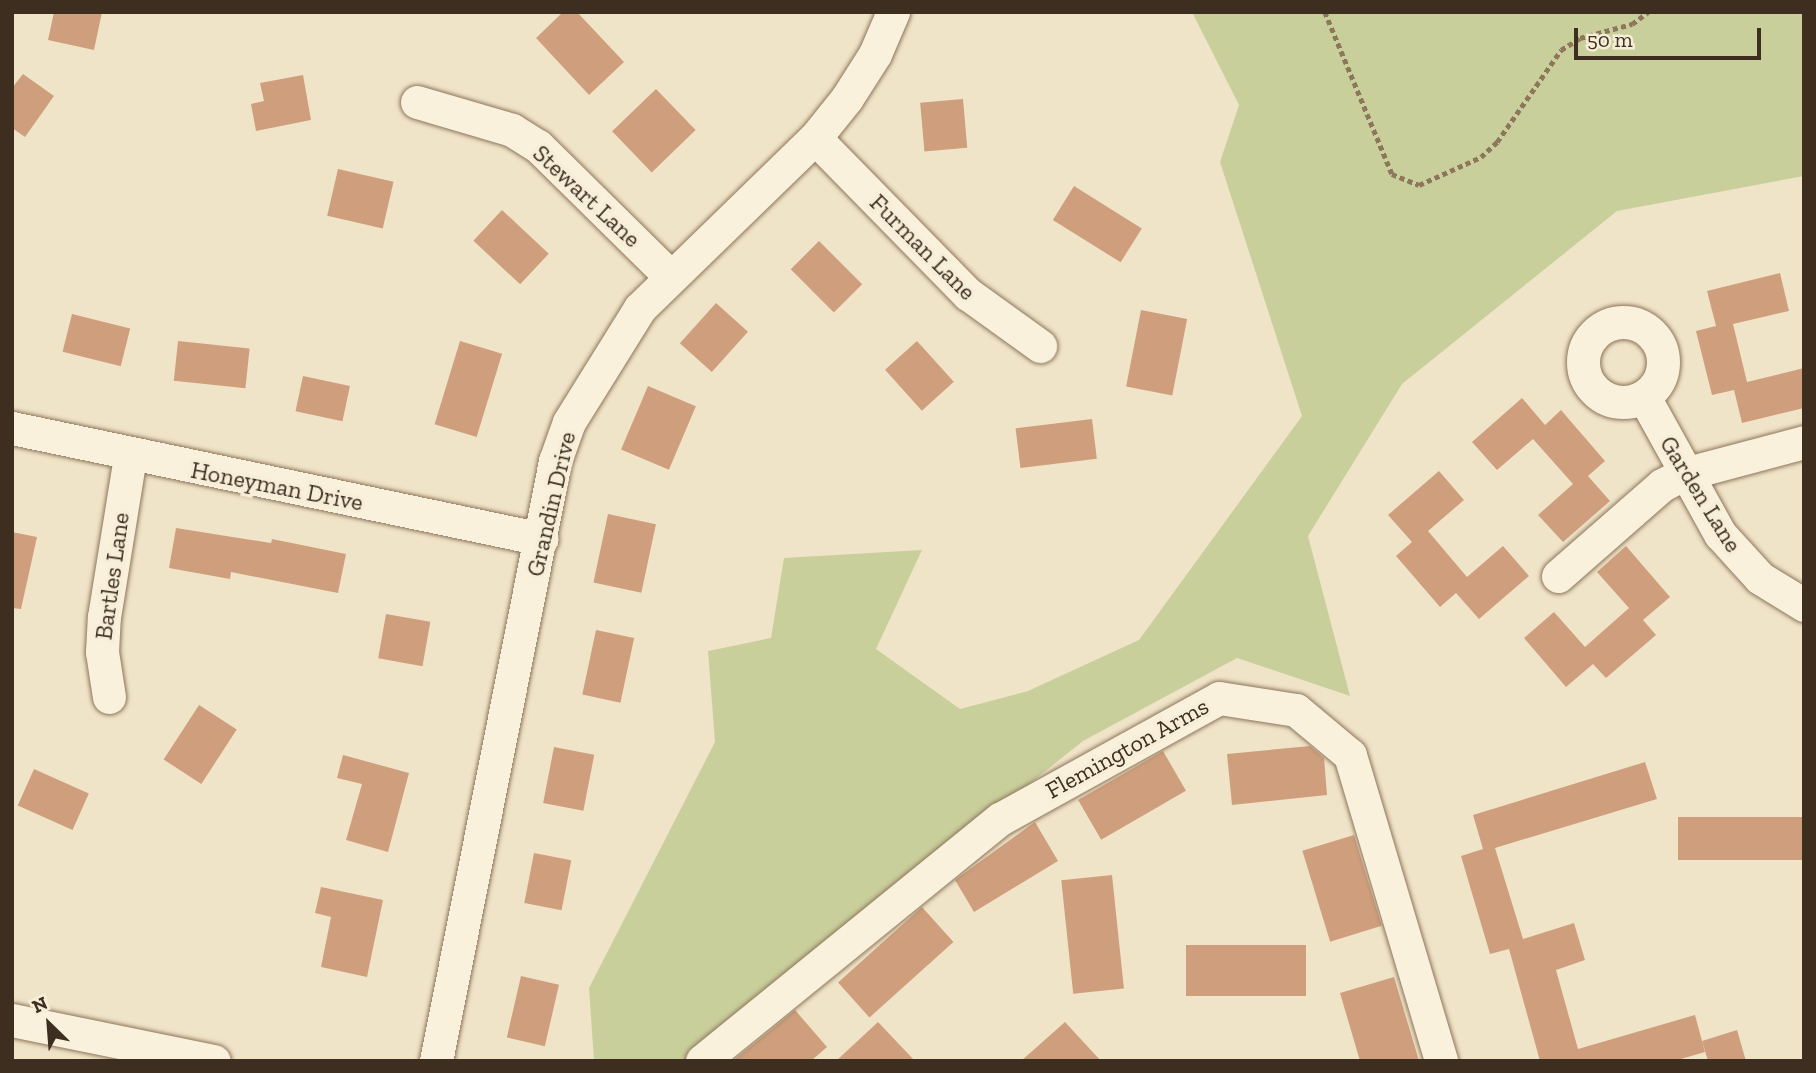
<!DOCTYPE html>
<html>
<head>
<meta charset="utf-8">
<style>
	body { margin:0 }
	#map { position:relative; width:1816px; height:1073px; overflow:hidden; background:#f0e4c8; font-family:"Zilla Slab",serif }
	div>[style] { position:absolute }
	.green>* { inset:0; background:#c9cf9b }
	.building>* { inset:0; background:#cf9f7d; transform-origin:0 0 }
	.path>* { height:4.5px; margin-top:-2.25px; transform-origin:0; background:repeating-linear-gradient(90deg,#8d765c 0 5px,transparent 0 8.5px) }
	.roads { filter:drop-shadow(0 0 2px #8d765c) drop-shadow(0 0 2px #8d765c) }
	.minor>* { height:33px; margin:-16.5px; padding:0 16.5px; transform-origin:16.5px; border-radius:16.5px; background:#faf1dc }
	.minor>.ring { margin:-16.5px; padding:0; box-sizing:content-box; background:none; border:33px solid #faf1dc; border-radius:50% }
	span { translate:-50% -50%; white-space:nowrap; text-align:center; line-height:1.15; -webkit-text-stroke:7px #f7eed8; paint-order:stroke }
	.street-label { font-size:24px; color:#3d2e20 }
	.frame { position:absolute; inset:0; border:14px solid #3d2e20; pointer-events:none }
	.north { position:absolute; left:14px; top:989px; width:70px; height:70px; -webkit-text-stroke:5px #f7eed8; paint-order:stroke; rotate:335deg; font-size:19px; font-weight:700; line-height:28px; text-align:center; color:#3d2e20 }
	.north::after { content:''; display:block; margin:auto; width:24px; height:32px; background:#3d2e20; clip-path:polygon(50% 0,100% 100%,50% 72%,0 100%) }
	.scale { position:absolute; left:1574px; top:28px; width:187px; height:32px; box-sizing:border-box; border:4px solid #3d2e20; border-top:0; padding-left:9px; font-size:21px; line-height:24px; white-space:nowrap; color:#3d2e20; -webkit-text-stroke:5px #f7eed8; paint-order:stroke }
</style>
</head>
<body>
<div id="map">
	<div class="green">
		<i style="clip-path:polygon(1192px 12px,1804px 12px,1804px 176px,1617px 211px,1402px 384px,1308px 536px,1350px 696px,1237px 658px,1083px 741px,683px 1061px,594px 1061px,589px 988px,715px 742px,708px 651px,771px 638px,784px 558px,922px 550px,876px 649px,960px 709px,1028px 691px,1139px 640px,1302px 416px,1220px 162px,1239px 105px)"></i>
	</div>
	<div class="building">
		<i style="clip-path:polygon(54px 12px,102px 12px,94px 50px,48px 40px)"></i>
		<i style="clip-path:polygon(563px 12px,577px 12px,624px 62px,589px 95px,536px 38px)"></i>
		<i style="clip-path:polygon(23px 74px,54px 96px,25px 137px,12px 128px,12px 88px)"></i>
		<i style="clip-path:polygon(303px 75px,311px 120px,256px 131px,251px 104px,264px 101px,260px 83px)"></i>
		<i style="left:656px;top:89px;width:57px;height:61px;rotate:46deg"></i>
		<i style="left:963px;top:99px;width:49px;height:43px;rotate:85deg"></i>
		<i style="left:338px;top:169px;width:57px;height:48px;rotate:13deg"></i>
		<i style="left:1074px;top:186px;width:80px;height:40px;rotate:32deg"></i>
		<i style="left:502px;top:210px;width:64px;height:42px;rotate:43deg"></i>
		<i style="left:819px;top:241px;width:61px;height:40px;rotate:45deg"></i>
		<i style="clip-path:polygon(1780px 273px,1789px 311px,1733px 324px,1747px 382px,1804px 368px,1804px 408px,1742px 423px,1734px 390px,1712px 395px,1696px 331px,1716px 326px,1707px 291px)"></i>
		<i style="left:716px;top:303px;width:43px;height:54px;rotate:42deg"></i>
		<i style="left:1141px;top:310px;width:47px;height:78px;rotate:11deg"></i>
		<i style="left:72px;top:314px;width:60px;height:39px;rotate:14deg"></i>
		<i style="left:178px;top:341px;width:72px;height:40px;rotate:6deg"></i>
		<i style="left:460px;top:341px;width:44px;height:87px;rotate:17deg"></i>
		<i style="left:917px;top:341px;width:55px;height:43px;rotate:48deg"></i>
		<i style="left:303px;top:376px;width:48px;height:36px;rotate:12deg"></i>
		<i style="left:648px;top:386px;width:52px;height:69px;rotate:23deg"></i>
		<i style="clip-path:polygon(1522px 398px,1545px 425px,1561px 410px,1605px 461px,1588px 476px,1610px 501px,1563px 542px,1538px 515px,1573px 484px,1533px 439px,1497px 470px,1472px 442px)"></i>
		<i style="left:1092px;top:419px;width:40px;height:77px;rotate:83deg"></i>
		<i style="clip-path:polygon(1439px 471px,1464px 500px,1428px 531px,1467px 577px,1503px 546px,1529px 576px,1479px 619px,1456px 593px,1440px 607px,1396px 556px,1412px 542px,1388px 515px)"></i>
		<i style="left:608px;top:514px;width:49px;height:70px;rotate:12deg"></i>
		<i style="clip-path:polygon(176px 528px,271px 543px,272px 539px,346px 554px,338px 593px,231px 572px,230px 579px,169px 568px)"></i>
		<i style="clip-path:polygon(12px 532px,37px 537px,21px 609px,12px 608px)"></i>
		<i style="clip-path:polygon(1626px 546px,1670px 597px,1643px 620px,1656px 635px,1606px 678px,1593px 664px,1566px 687px,1524px 638px,1554px 612px,1585px 647px,1629px 608px,1597px 572px)"></i>
		<i style="left:386px;top:614px;width:45px;height:45px;rotate:10deg"></i>
		<i style="left:596px;top:630px;width:39px;height:66px;rotate:12deg"></i>
		<i style="left:199px;top:705px;width:45px;height:65px;rotate:33deg"></i>
		<i style="clip-path:polygon(1310px 746px,1324px 758px,1327px 795px,1232px 805px,1227px 754px)"></i>
		<i style="left:554px;top:747px;width:41px;height:57px;rotate:11deg"></i>
		<i style="left:1163px;top:751px;width:46px;height:98px;rotate:60deg"></i>
		<i style="clip-path:polygon(343px 755px,409px 773px,388px 852px,346px 840px,362px 784px,337px 778px)"></i>
		<i style="clip-path:polygon(1645px 762px,1657px 799px,1495px 848px,1523px 939px,1574px 923px,1585px 960px,1556px 970px,1578px 1049px,1695px 1015px,1705px 1052px,1674px 1061px,1540px 1061px,1509px 949px,1490px 954px,1461px 856px,1483px 849px,1473px 815px)"></i>
		<i style="left:34px;top:769px;width:60px;height:40px;rotate:24deg"></i>
		<i style="left:1804px;top:817px;width:43px;height:126px;rotate:90deg"></i>
		<i style="clip-path:polygon(1035px 822px,1058px 861px,974px 912px,955px 880px)"></i>
		<i style="left:1354px;top:835px;width:95px;height:54px;rotate:73deg"></i>
		<i style="left:534px;top:853px;width:38px;height:51px;rotate:11deg"></i>
		<i style="left:1112px;top:875px;width:114px;height:51px;rotate:84deg"></i>
		<i style="clip-path:polygon(321px 887px,383px 900px,367px 977px,321px 967px,331px 917px,315px 913px)"></i>
		<i style="left:922px;top:907px;width:47px;height:113px;rotate:48deg"></i>
		<i style="left:1306px;top:945px;width:51px;height:120px;rotate:90deg"></i>
		<i style="left:521px;top:976px;width:39px;height:63px;rotate:13deg"></i>
		<i style="clip-path:polygon(1394px 977px,1419px 1061px,1360px 1061px,1340px 993px)"></i>
		<i style="clip-path:polygon(795px 1010px,827px 1047px,811px 1061px,733px 1061px)"></i>
		<i style="clip-path:polygon(878px 1022px,915px 1061px,836px 1061px)"></i>
		<i style="clip-path:polygon(1065px 1022px,1101px 1061px,1021px 1061px)"></i>
		<i style="clip-path:polygon(1737px 1030px,1746px 1061px,1708px 1061px,1702px 1041px)"></i>
	</div>
	<div class="path">
		<i style="left:1325px;top:12px;width:175px;rotate:67.5deg"></i>
		<i style="left:1392px;top:174px;width:29px;rotate:22deg"></i>
		<i style="left:1419px;top:185px;width:68px;rotate:-24.3deg"></i>
		<i style="left:1481px;top:157px;width:22px;rotate:-43deg"></i>
		<i style="left:1497px;top:142px;width:112px;rotate:-55.2deg"></i>
		<i style="left:1561px;top:50px;width:22px;rotate:-32deg"></i>
		<i style="left:1580px;top:38px;width:54px;rotate:-15.1deg"></i>
		<i style="left:1632px;top:24px;width:20px;rotate:-37deg"></i>
	</div>
	<div class="roads">
		<div class="minor">
			<i style="left:417px;top:102px;width:99px;rotate:16.4deg"></i>
			<i style="left:512px;top:130px;width:31px;rotate:32deg"></i>
			<i style="left:538px;top:146px;width:185px;rotate:44.6deg"></i>
			<i style="left:815px;top:138px;width:219px;rotate:45.6deg"></i>
			<i style="left:968px;top:294px;width:89px;rotate:35.8deg"></i>
			<i class="ring" style="left:1583px;top:322px;width:47px;height:47px"></i>
			<i style="left:1644px;top:397px;width:157px;rotate:61deg"></i>
			<i style="left:1720px;top:534px;width:59px;rotate:47.7deg"></i>
			<i style="left:1760px;top:578px;width:52px;rotate:31.5deg"></i>
			<i style="left:12px;top:428px;width:541px;rotate:11.83deg"></i>
			<i style="left:1558px;top:576px;width:138px;rotate:-41.2deg"></i>
			<i style="left:1662px;top:485px;width:25px;rotate:-27deg"></i>
			<i style="left:1684px;top:474px;width:124px;rotate:-14.9deg"></i>
			<i style="left:109px;top:697px;width:46px;rotate:-98.8deg"></i>
			<i style="left:102px;top:652px;width:35px;rotate:-87deg"></i>
			<i style="left:104px;top:617px;width:163px;rotate:-80.8deg"></i>
			<i style="left:12px;top:1020px;width:206px;rotate:11.5deg"></i>
			<i style="left:436px;top:1061px;width:612px;rotate:-78.78deg"></i>
			<i style="left:555px;top:461px;width:41px;rotate:-70.3deg"></i>
			<i style="left:569px;top:422px;width:134px;rotate:-58.1deg"></i>
			<i style="left:640px;top:308px;width:244px;rotate:-44.2deg"></i>
			<i style="left:815px;top:138px;width:51px;rotate:-51.3deg"></i>
			<i style="left:847px;top:98px;width:52px;rotate:-57.5deg"></i>
			<i style="left:875px;top:54px;width:46px;rotate:-66.8deg"></i>
			<i style="left:702px;top:1061px;width:384px;rotate:-39.1deg"></i>
			<i style="left:1000px;top:819px;width:250px;rotate:-28.9deg"></i>
			<i style="left:1219px;top:698px;width:78px;rotate:8.9deg"></i>
			<i style="left:1296px;top:710px;width:70px;rotate:39.8deg"></i>
			<i style="left:1350px;top:755px;width:319px;rotate:73.4deg"></i>
		</div>
	</div>
	<div class="street-label">
		<span style="left:587px;top:196px;rotate:43deg">Stewart Lane</span>
		<span style="left:923px;top:247px;rotate:45deg">Furman Lane</span>
		<span style="left:277px;top:486px;rotate:11deg">Honeyman Drive</span>
		<span style="left:1701px;top:494px;rotate:58deg">Garden Lane</span>
		<span style="left:551px;top:504px;rotate:-77deg">Grandin Drive</span>
		<span style="left:112px;top:576px;rotate:-82deg">Bartles Lane</span>
		<span style="left:1127px;top:748px;rotate:-29deg">Flemington Arms</span>
	</div>
	<div class="frame"></div>
	<div class="north">N</div>
	<div class="scale">50 m</div>
</div>
</body>
</html>
